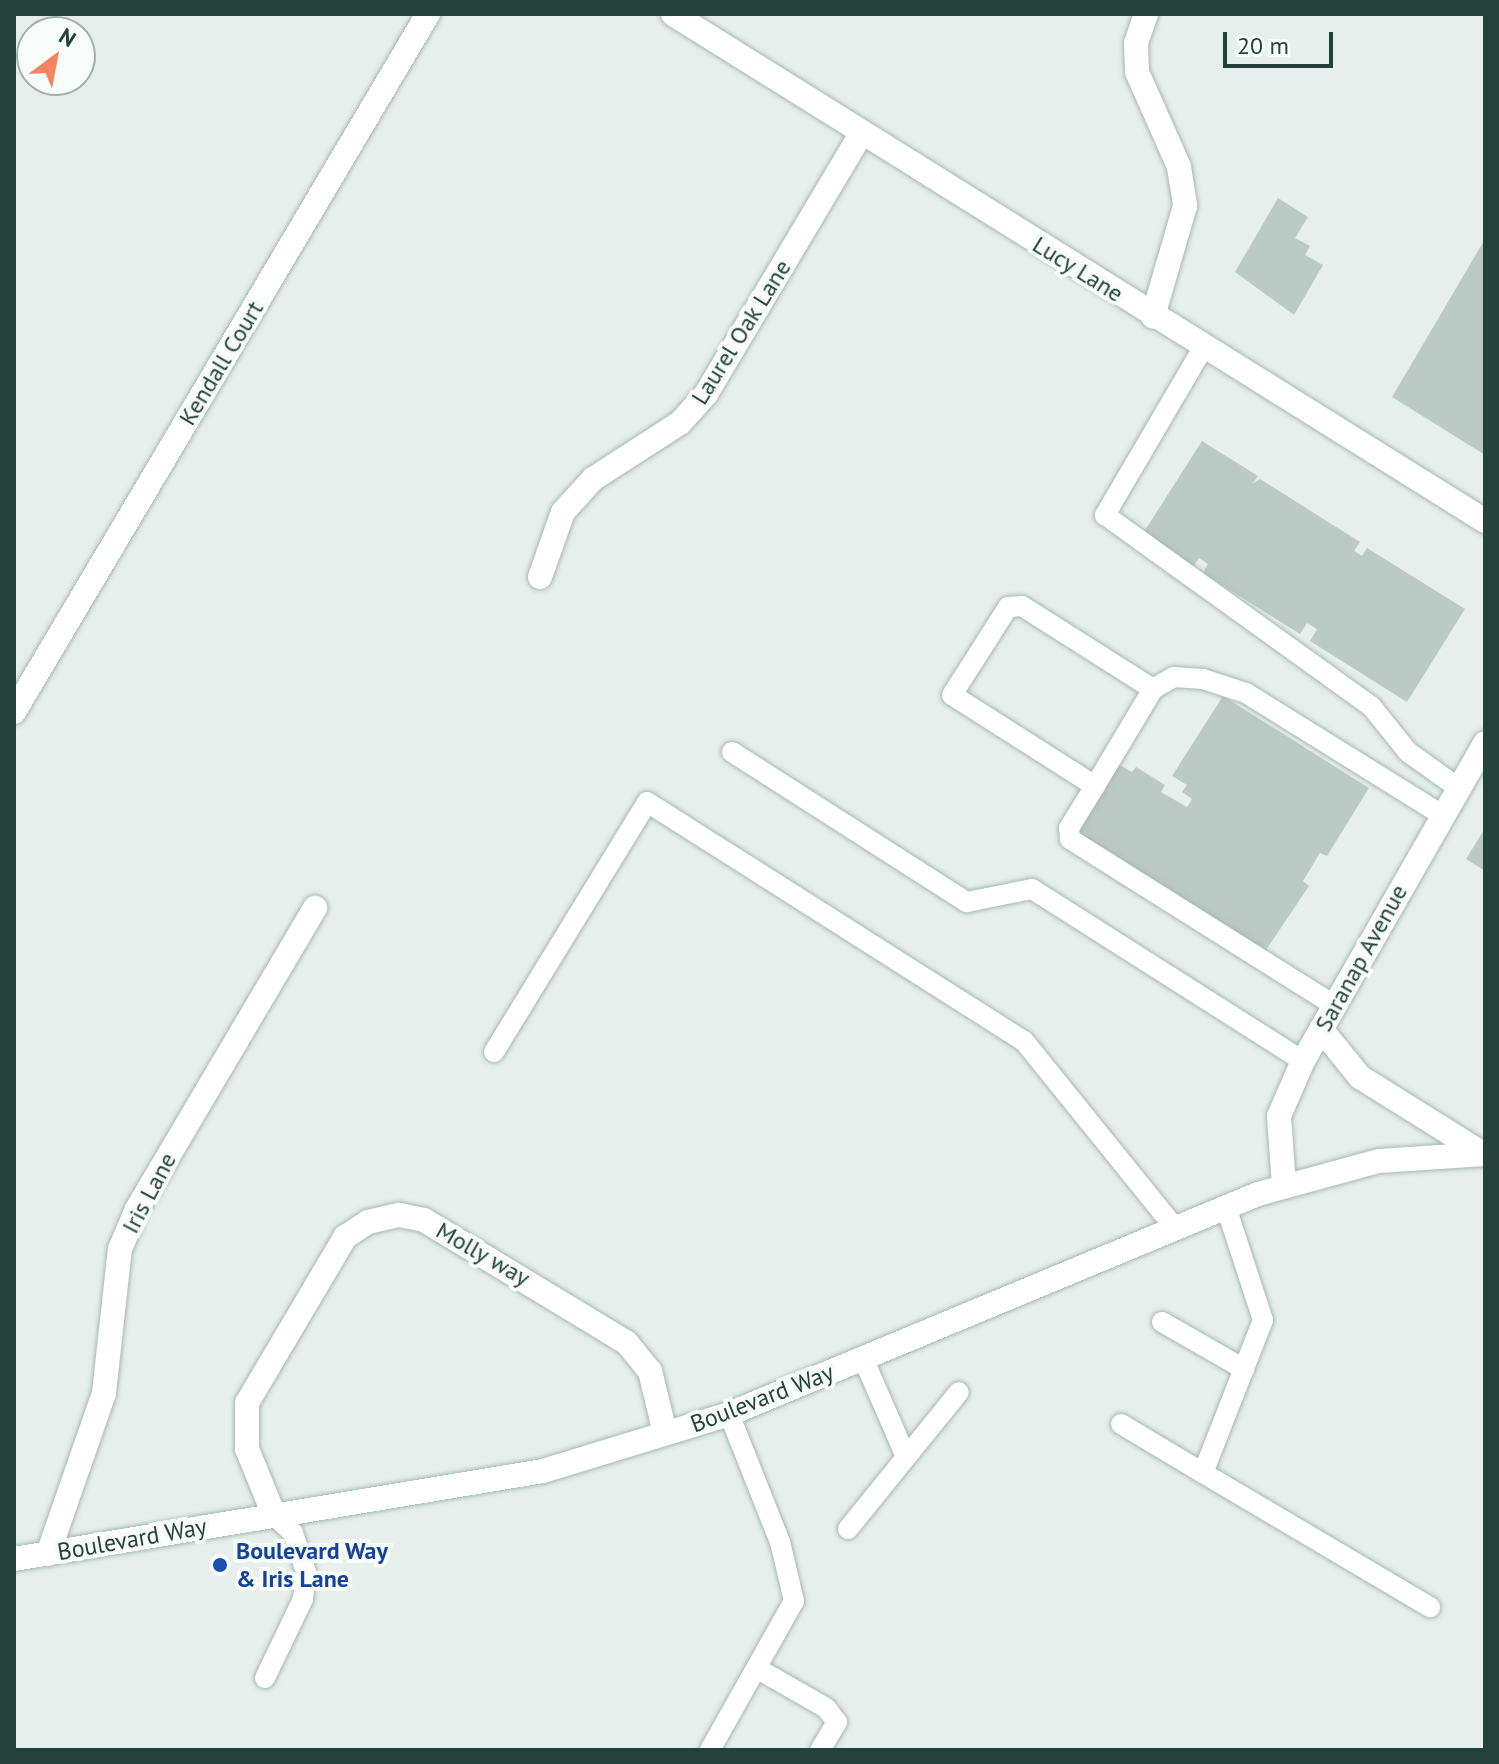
<!DOCTYPE html>
<html>
<head>
<meta charset="utf-8">
<style>
	body { margin:0 }
	#map { position:relative; width:1499px; height:1764px; overflow:hidden; background:#e6efeb; font-family:"PT Sans",sans-serif }
	div>[style] { position:absolute }
	.building>* { inset:0; background:#bbcac4 }
	.roads { filter:drop-shadow(0 0 2px #a8b8b2) drop-shadow(0 0 2px #a8b8b2) }
	.lane>* { height:20px; margin:-10px; padding:0 10px; transform-origin:10px; border-radius:10px; background:#fff }
	.street>* { height:24px; margin:-12px; padding:0 12px; transform-origin:12px; border-radius:12px; background:#fff }
	.secondary>* { height:24px; margin:-12px; padding:0 12px; transform-origin:12px; border-radius:12px; background:#fff }
	.dots>* { width:22px; height:22px; translate:-50% -50%; box-sizing:border-box; border:4px solid #f7fbf9; border-radius:50% }
	span { translate:-50% -50%; white-space:nowrap; text-align:center; line-height:1.15; -webkit-text-stroke:8px #f7fbf9; paint-order:stroke }
	.street-label { font-size:24px; color:#24423a }
	.transit-label { font-size:24px; color:#164399; font-weight:700 }
	.left { translate:0 -50%; text-align:left }
	.frame { position:absolute; inset:0; border:16px solid #24423a; pointer-events:none }
	.north { position:absolute; left:16px; top:16px; width:80px; height:80px; box-sizing:border-box; background:#f7fbf9; border:2px solid #a3b1ad; border-radius:50%; rotate:32deg; font-size:22px; font-weight:700; line-height:32px; text-align:center; color:#24423a }
	.north::after { content:''; display:block; margin:auto; width:28px; height:36px; background:#f4845f; clip-path:polygon(50% 0,100% 100%,50% 72%,0 100%) }
	.scale { position:absolute; left:1223px; top:32px; width:110px; height:36px; box-sizing:border-box; border:4px solid #24423a; border-top:0; padding-left:10px; font-size:24px; line-height:28px; white-space:nowrap; color:#24423a; -webkit-text-stroke:6px #f7fbf9; paint-order:stroke }
</style>
</head>
<body>
<div id="map">
	<div class="building">
		<i style="clip-path:polygon(1278px 198px,1308px 217px,1295px 238px,1310px 246px,1305px 255px,1323px 265px,1294px 315px,1235px 272px)"></i>
		<i style="clip-path:polygon(1485px 239px,1485px 455px,1392px 397px)"></i>
		<i style="clip-path:polygon(1202px 441px,1258px 476px,1252px 484px,1260px 479px,1360px 542px,1354px 551px,1362px 556px,1367px 548px,1465px 609px,1407px 702px,1310px 641px,1317px 629px,1307px 623px,1300px 634px,1203px 573px,1208px 564px,1199px 558px,1193px 567px,1142px 535px)"></i>
		<i style="clip-path:polygon(1223px 696px,1369px 788px,1327px 856px,1320px 853px,1303px 881px,1309px 886px,1264px 953px,1074px 831px,1116px 763px,1132px 772px,1136px 767px,1165px 785px,1161px 792px,1187px 807px,1192px 799px,1182px 792px,1187px 785px,1172px 776px)"></i>
		<i style="clip-path:polygon(1485px 828px,1485px 871px,1466px 859px)"></i>
	</div>
	<div class="roads">
		<div class="lane">
			<i style="left:1203px;top:348px;width:194px;rotate:120.4deg"></i>
			<i style="left:1105px;top:515px;width:327px;rotate:35.7deg"></i>
			<i style="left:1371px;top:706px;width:59px;rotate:51.2deg"></i>
			<i style="left:1408px;top:752px;width:60px;rotate:35.5deg"></i>
			<i style="left:1153px;top:689px;width:24px;rotate:-30deg"></i>
			<i style="left:1174px;top:677px;width:29px;rotate:4deg"></i>
			<i style="left:1203px;top:679px;width:45px;rotate:18deg"></i>
			<i style="left:1246px;top:693px;width:231px;rotate:31.9deg"></i>
			<i style="left:732px;top:752px;width:279px;rotate:32.6deg"></i>
			<i style="left:967px;top:902px;width:66px;rotate:-11.3deg"></i>
			<i style="left:1032px;top:889px;width:321px;rotate:32.4deg"></i>
			<i style="left:1095px;top:786px;width:169px;rotate:-147.5deg"></i>
			<i style="left:952px;top:695px;width:104px;rotate:-57.5deg"></i>
			<i style="left:1008px;top:607px;width:14px;rotate:-4deg"></i>
			<i style="left:1022px;top:606px;width:155px;rotate:32.4deg"></i>
			<i style="left:1153px;top:689px;width:113px;rotate:120.9deg"></i>
			<i style="left:1095px;top:786px;width:49px;rotate:121.8deg"></i>
			<i style="left:1069px;top:828px;width:11px;rotate:85deg"></i>
			<i style="left:1070px;top:839px;width:312px;rotate:32.2deg"></i>
			<i style="left:494px;top:1052px;width:293px;rotate:-58.5deg"></i>
			<i style="left:647px;top:802px;width:446px;rotate:32.4deg"></i>
			<i style="left:1024px;top:1041px;width:240px;rotate:51.1deg"></i>
			<i style="left:1226px;top:1207px;width:119px;rotate:71.9deg"></i>
			<i style="left:1263px;top:1320px;width:164px;rotate:111.4deg"></i>
			<i style="left:1203px;top:1473px;width:264px;rotate:30.6deg"></i>
			<i style="left:1162px;top:1322px;width:95px;rotate:29.8deg"></i>
			<i style="left:863px;top:1358px;width:108px;rotate:66.5deg"></i>
			<i style="left:1121px;top:1424px;width:96px;rotate:30.9deg"></i>
			<i style="left:848px;top:1529px;width:176px;rotate:-51deg"></i>
			<i style="left:758px;top:1669px;width:78px;rotate:29.8deg"></i>
			<i style="left:826px;top:1708px;width:18px;rotate:52deg"></i>
			<i style="left:837px;top:1722px;width:33px;rotate:121deg"></i>
			<i style="left:265px;top:1678px;width:88px;rotate:-64.3deg"></i>
			<i style="left:303px;top:1599px;width:27px;rotate:-84deg"></i>
			<i style="left:306px;top:1572px;width:41px;rotate:-108.4deg"></i>
			<i style="left:293px;top:1533px;width:26px;rotate:-137deg"></i>
			<i style="left:710px;top:1750px;width:171px;rotate:-60.6deg"></i>
			<i style="left:794px;top:1601px;width:61px;rotate:-103.3deg"></i>
			<i style="left:780px;top:1542px;width:138px;rotate:-111.7deg"></i>
		</div>
		<div class="street">
			<i style="left:673px;top:14px;width:957px;rotate:31.98deg"></i>
			<i style="left:1146px;top:14px;width:31px;rotate:109deg"></i>
			<i style="left:1136px;top:43px;width:29px;rotate:88deg"></i>
			<i style="left:1137px;top:72px;width:104px;rotate:66.1deg"></i>
			<i style="left:1179px;top:167px;width:39px;rotate:81deg"></i>
			<i style="left:1185px;top:206px;width:115px;rotate:106.2deg"></i>
			<i style="left:540px;top:577px;width:69px;rotate:-70.5deg"></i>
			<i style="left:563px;top:512px;width:45px;rotate:-47.7deg"></i>
			<i style="left:593px;top:479px;width:103px;rotate:-32.8deg"></i>
			<i style="left:680px;top:423px;width:39px;rotate:-48deg"></i>
			<i style="left:706px;top:394px;width:303px;rotate:-59.2deg"></i>
			<i style="left:14px;top:712px;width:812px;rotate:-59.33deg"></i>
			<i style="left:1284px;top:1186px;width:70px;rotate:-94.1deg"></i>
			<i style="left:1279px;top:1116px;width:60px;rotate:-66.4deg"></i>
			<i style="left:1303px;top:1061px;width:366px;rotate:-60.2deg"></i>
			<i style="left:274px;top:1515px;width:71px;rotate:-112.2deg"></i>
			<i style="left:247px;top:1449px;width:46px;rotate:-90deg"></i>
			<i style="left:247px;top:1403px;width:193px;rotate:-59.4deg"></i>
			<i style="left:345px;top:1237px;width:27px;rotate:-33deg"></i>
			<i style="left:368px;top:1222px;width:32px;rotate:-13deg"></i>
			<i style="left:399px;top:1215px;width:25px;rotate:11deg"></i>
			<i style="left:424px;top:1220px;width:237px;rotate:31.2deg"></i>
			<i style="left:627px;top:1343px;width:36px;rotate:51deg"></i>
			<i style="left:650px;top:1371px;width:64px;rotate:76.4deg"></i>
			<i style="left:48px;top:1554px;width:170px;rotate:-70.8deg"></i>
			<i style="left:104px;top:1393px;width:145px;rotate:-83.7deg"></i>
			<i style="left:120px;top:1249px;width:43px;rotate:-67deg"></i>
			<i style="left:137px;top:1209px;width:350px;rotate:-59.4deg"></i>
		</div>
		<div class="secondary">
			<i style="left:1321px;top:1029px;width:62px;rotate:50.9deg"></i>
			<i style="left:1360px;top:1077px;width:145px;rotate:32deg"></i>
			<i style="left:14px;top:1559px;width:536px;rotate:-9.44deg"></i>
			<i style="left:543px;top:1471px;width:195px;rotate:-17deg"></i>
			<i style="left:729px;top:1414px;width:573px;rotate:-22.58deg"></i>
			<i style="left:1258px;top:1194px;width:125px;rotate:-15.3deg"></i>
			<i style="left:1379px;top:1161px;width:106px;rotate:-3.8deg"></i>
		</div>
	</div>
	<div class="dots">
		<i style="left:220px;top:1565px;background:#1a4fb4"></i>
	</div>
	<div class="street-label">
		<span style="left:1078px;top:269px;rotate:32deg">Lucy Lane</span>
		<span style="left:741px;top:332px;rotate:-58deg">Laurel Oak Lane</span>
		<span style="left:221px;top:363px;rotate:-59deg">Kendall Court</span>
		<span style="left:1361px;top:958px;rotate:-61deg">Saranap Avenue</span>
		<span style="left:149px;top:1193px;rotate:-62deg">Iris Lane</span>
		<span style="left:483px;top:1254px;rotate:30deg">Molly way</span>
		<span style="left:762px;top:1398px;rotate:-21deg">Boulevard Way</span>
		<span style="left:132px;top:1539px;rotate:-10deg">Boulevard Way</span>
	</div>
	<div class="transit-label">
		<span class="left" style="left:236px;top:1565px">Boulevard Way<br>&amp; Iris Lane</span>
	</div>
	<div class="frame"></div>
	<div class="north">N</div>
	<div class="scale">20 m</div>
</div>
</body>
</html>
